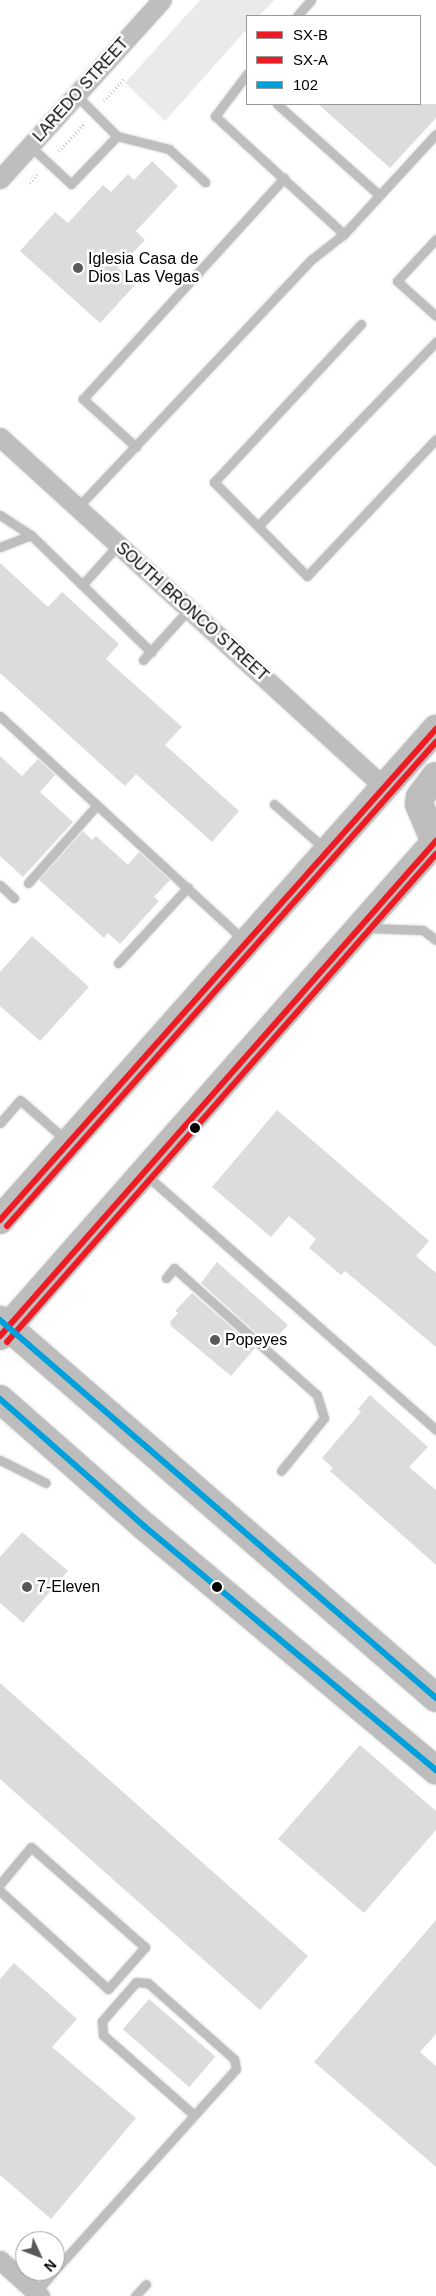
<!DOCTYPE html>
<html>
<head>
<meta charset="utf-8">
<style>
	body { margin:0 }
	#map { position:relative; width:436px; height:2296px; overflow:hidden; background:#fff; font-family:Helvetica,sans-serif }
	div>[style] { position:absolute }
	.green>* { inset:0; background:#eaeaea }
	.building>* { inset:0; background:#dcdcdc; transform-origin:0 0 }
	.path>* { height:3px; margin-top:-1.5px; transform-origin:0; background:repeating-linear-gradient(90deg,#b8b8b8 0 1px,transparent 0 3.5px) }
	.roads { filter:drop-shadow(0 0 1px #dbdbdb) drop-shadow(0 0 1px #dbdbdb) }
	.service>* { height:9px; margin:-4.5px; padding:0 4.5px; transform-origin:4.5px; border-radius:4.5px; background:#bebebe }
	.minor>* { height:19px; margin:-9.5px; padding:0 9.5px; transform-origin:9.5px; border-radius:9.5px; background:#bebebe }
	.primary>* { height:28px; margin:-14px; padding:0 14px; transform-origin:14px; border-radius:14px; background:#bdbdbd }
	.bus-1>* { height:6px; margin:-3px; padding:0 3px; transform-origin:3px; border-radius:3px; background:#ed1c24 }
	.bus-2>* { height:6px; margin:-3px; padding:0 3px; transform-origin:3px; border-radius:3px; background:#ed1c24 }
	.bus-3>* { height:6px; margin:-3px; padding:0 3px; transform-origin:3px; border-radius:3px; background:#00a0dc }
	.dots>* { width:14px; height:14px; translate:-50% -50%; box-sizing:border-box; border:2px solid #fff; border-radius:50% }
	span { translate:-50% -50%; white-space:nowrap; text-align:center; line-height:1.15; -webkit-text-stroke:5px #fff; paint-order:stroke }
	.street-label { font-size:16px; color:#000 }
	.poi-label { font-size:16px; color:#000 }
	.left { translate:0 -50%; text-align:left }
	.legend { position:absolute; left:246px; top:15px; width:175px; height:90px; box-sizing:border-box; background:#fff; border:1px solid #999; margin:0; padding:6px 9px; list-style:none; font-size:15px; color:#000 }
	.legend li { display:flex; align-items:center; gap:10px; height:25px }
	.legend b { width:25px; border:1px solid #999 }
	.north { position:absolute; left:15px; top:2231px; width:50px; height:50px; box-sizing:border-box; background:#fff; border:1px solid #999; border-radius:50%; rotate:133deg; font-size:14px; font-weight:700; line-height:20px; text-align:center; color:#000 }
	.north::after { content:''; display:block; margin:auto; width:18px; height:22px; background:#595959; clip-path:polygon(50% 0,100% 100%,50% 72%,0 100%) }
</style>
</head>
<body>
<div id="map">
	<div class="green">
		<i style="clip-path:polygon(200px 0,274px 0,259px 16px,247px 16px,247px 29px,165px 121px,125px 83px)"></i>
	</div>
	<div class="building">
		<i style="clip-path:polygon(318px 104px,436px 104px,436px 118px,390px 168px)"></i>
		<i style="clip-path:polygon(152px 161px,178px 186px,136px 231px,145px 240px,118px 268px,136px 284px,100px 323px,20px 251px,55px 212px,68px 223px,103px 185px,111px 192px,128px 174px,134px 180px)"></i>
		<i style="clip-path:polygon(0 563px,48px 607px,62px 592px,119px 644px,106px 659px,182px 727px,165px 745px,239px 811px,212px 842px,136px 774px,125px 786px,0 673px)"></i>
		<i style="clip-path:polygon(0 756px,22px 776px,38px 759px,55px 775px,40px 792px,73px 822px,23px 877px,0 856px)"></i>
		<i style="clip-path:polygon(83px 831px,92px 840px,96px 836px,128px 865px,139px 852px,170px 880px,154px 897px,159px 901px,120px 944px,108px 933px,104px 938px,39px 880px)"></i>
		<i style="clip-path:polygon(32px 936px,89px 987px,40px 1041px,0 1006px,0 972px)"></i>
		<i style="clip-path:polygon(277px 1110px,429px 1241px,416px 1256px,436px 1273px,436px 1347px,345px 1271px,341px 1275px,309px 1248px,316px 1239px,289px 1216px,271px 1237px,212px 1187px)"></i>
		<i style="clip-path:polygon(217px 1262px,288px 1325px,274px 1340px,268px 1334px,263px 1339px,201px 1283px)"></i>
		<i style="clip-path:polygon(192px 1293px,255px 1348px,231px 1376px,171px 1326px,170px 1322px,178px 1313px,175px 1311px)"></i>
		<i style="clip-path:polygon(370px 1395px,428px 1447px,409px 1467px,436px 1490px,436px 1565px,330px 1471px,333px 1468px,322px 1458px,361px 1412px,358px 1409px)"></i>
		<i style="clip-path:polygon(22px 1532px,68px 1571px,23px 1623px,0 1603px,0 1557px)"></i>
		<i style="clip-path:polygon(0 1683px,308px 1956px,260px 2010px,0 1779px)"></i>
		<i style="clip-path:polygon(360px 1745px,436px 1811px,436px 1830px,364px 1913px,278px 1839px)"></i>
		<i style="clip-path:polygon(436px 1920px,436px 2034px,420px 2052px,436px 2066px,436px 2167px,314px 2062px)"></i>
		<i style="clip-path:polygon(14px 1963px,77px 2019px,52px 2047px,136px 2118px,51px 2219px,0 2175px,0 1979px)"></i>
		<i style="left:149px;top:1999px;width:88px;height:40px;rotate:41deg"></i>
	</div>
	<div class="path">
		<i style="left:104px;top:101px;width:31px;rotate:-48deg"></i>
		<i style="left:59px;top:151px;width:37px;rotate:-47deg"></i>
		<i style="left:30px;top:183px;width:12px;rotate:-48deg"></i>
	</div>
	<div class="roads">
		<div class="service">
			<i style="left:297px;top:16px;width:21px;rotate:-49deg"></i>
			<i style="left:247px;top:74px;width:53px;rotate:127.3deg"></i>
			<i style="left:215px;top:116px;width:175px;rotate:42.5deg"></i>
			<i style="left:344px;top:234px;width:136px;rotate:-47.4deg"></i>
			<i style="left:277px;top:104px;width:137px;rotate:41.7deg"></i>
			<i style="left:117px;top:136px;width:54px;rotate:14deg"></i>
			<i style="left:169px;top:149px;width:49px;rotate:42.5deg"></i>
			<i style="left:30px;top:146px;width:56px;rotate:42.8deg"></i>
			<i style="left:71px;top:184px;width:66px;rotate:-46.2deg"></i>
			<i style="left:117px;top:136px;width:58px;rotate:-135deg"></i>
			<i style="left:436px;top:239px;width:57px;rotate:132.9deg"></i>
			<i style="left:397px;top:281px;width:52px;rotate:41.9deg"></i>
			<i style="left:361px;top:324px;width:216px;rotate:132.9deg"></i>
			<i style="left:214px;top:482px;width:132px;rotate:45.3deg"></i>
			<i style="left:307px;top:576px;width:188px;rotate:-46.7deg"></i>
			<i style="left:136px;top:447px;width:72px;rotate:-137.8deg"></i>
			<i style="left:83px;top:399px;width:299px;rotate:-47.7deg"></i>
			<i style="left:78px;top:507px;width:341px;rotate:-46.7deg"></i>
			<i style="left:312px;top:259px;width:41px;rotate:-38deg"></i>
			<i style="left:0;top:515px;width:37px;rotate:33deg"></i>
			<i style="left:31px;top:535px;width:168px;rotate:44.3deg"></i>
			<i style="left:259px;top:525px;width:255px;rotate:-46deg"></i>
			<i style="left:0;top:547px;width:33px;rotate:-21deg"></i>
			<i style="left:82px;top:585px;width:54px;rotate:-48deg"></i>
			<i style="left:143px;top:660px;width:69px;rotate:-48deg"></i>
			<i style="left:0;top:716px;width:331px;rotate:42.6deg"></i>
			<i style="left:274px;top:804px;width:68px;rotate:41.4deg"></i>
			<i style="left:28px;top:883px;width:104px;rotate:-48.5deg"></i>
			<i style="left:0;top:885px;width:19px;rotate:43deg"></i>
			<i style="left:367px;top:928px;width:56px;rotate:2deg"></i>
			<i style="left:423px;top:930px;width:16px;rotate:38deg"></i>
			<i style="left:118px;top:963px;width:103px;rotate:-47.4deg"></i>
			<i style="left:0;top:1123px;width:30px;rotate:-49deg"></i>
			<i style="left:20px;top:1100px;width:62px;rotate:41.1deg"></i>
			<i style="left:145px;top:1174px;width:388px;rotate:41.3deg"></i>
			<i style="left:166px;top:1278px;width:13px;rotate:-51deg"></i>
			<i style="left:174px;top:1268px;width:191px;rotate:41.6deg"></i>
			<i style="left:317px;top:1395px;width:24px;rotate:73deg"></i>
			<i style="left:324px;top:1418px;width:68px;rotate:129.1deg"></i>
			<i style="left:0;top:1460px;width:51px;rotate:26.6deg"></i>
			<i style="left:0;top:1884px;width:48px;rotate:-50deg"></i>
			<i style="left:31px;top:1847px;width:152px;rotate:41.3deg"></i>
			<i style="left:145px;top:1947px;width:56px;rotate:131.4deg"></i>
			<i style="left:108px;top:1989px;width:146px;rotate:-137.8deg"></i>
			<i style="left:55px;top:2270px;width:270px;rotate:-48deg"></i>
			<i style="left:236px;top:2069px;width:10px;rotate:-101deg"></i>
			<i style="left:234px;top:2059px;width:115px;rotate:-138.5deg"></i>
			<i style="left:148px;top:1983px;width:12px;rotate:-175deg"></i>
			<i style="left:136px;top:1982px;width:52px;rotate:131.1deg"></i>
			<i style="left:102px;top:2021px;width:14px;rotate:86deg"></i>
			<i style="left:103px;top:2035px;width:121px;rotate:41.3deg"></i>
			<i style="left:36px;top:2292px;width:28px;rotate:-49deg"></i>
			<i style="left:135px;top:2296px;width:16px;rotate:-47deg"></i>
		</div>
		<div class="minor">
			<i style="left:0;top:179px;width:241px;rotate:-47.9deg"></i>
			<i style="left:0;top:437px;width:520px;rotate:42.35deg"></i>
			<i style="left:0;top:2260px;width:54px;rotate:42deg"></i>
		</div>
		<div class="primary">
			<i style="left:435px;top:842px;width:41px;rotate:-112.8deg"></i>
			<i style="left:419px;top:804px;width:7px;rotate:-82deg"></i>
			<i style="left:420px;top:797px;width:26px;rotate:-53deg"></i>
			<i style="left:0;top:1220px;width:657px;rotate:-48.4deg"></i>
			<i style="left:0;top:1320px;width:577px;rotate:40.92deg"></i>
			<i style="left:0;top:1336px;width:660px;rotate:-48.63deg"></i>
			<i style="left:0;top:1399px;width:192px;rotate:41.4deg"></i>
			<i style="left:144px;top:1526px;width:381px;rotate:39.9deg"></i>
		</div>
	</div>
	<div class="bus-1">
		<i style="left:0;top:1220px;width:657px;rotate:-48.4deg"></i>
		<i style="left:0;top:1336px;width:660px;rotate:-48.63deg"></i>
	</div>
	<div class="bus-2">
		<i style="left:7px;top:1226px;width:647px;rotate:-48.45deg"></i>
		<i style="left:7px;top:1342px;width:650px;rotate:-48.68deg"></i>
	</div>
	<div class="bus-3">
		<i style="left:0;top:1320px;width:577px;rotate:40.92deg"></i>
		<i style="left:0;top:1399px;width:192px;rotate:41.4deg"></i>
		<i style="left:144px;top:1526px;width:381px;rotate:39.9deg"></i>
	</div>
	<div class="dots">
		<i style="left:78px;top:268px;background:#595959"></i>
		<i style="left:195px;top:1128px;background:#000"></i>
		<i style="left:215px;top:1340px;background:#595959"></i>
		<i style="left:27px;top:1587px;background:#595959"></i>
		<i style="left:217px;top:1587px;background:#000"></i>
	</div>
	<div class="street-label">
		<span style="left:81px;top:90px;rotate:-48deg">LAREDO STREET</span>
		<span style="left:192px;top:612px;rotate:42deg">SOUTH BRONCO STREET</span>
	</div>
	<div class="poi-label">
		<span class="left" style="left:88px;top:268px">Iglesia Casa de<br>Dios Las Vegas</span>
		<span class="left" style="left:225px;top:1340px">Popeyes</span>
		<span class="left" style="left:37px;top:1587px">7-Eleven</span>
	</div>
	<ul class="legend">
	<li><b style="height:6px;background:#ed1c24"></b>SX-B</li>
	<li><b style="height:6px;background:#ed1c24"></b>SX-A</li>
	<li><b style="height:6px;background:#00a0dc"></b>102</li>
	</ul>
	<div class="north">N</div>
</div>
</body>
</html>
